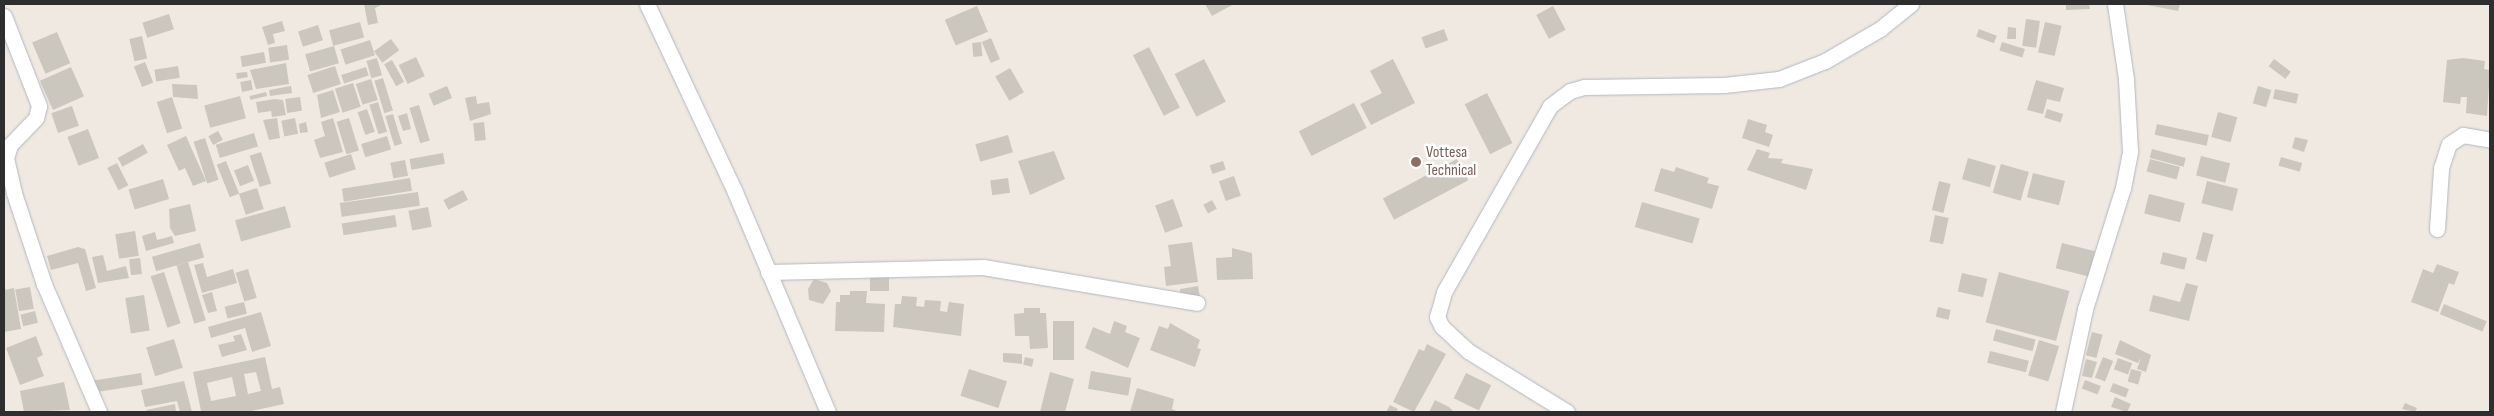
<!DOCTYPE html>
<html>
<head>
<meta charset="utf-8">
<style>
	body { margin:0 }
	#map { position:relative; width:2494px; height:416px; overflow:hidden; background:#efe9e1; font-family:"Sofia Sans Condensed",sans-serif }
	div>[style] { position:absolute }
	.building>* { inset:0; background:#cbc7bf; transform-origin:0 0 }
	.roads { filter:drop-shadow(0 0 1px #b4b7c1) drop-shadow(0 0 1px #b4b7c1) }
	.minor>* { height:15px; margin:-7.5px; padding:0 7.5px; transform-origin:7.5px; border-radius:7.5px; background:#fff }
	.dots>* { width:14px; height:14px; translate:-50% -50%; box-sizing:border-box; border:2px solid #fff; border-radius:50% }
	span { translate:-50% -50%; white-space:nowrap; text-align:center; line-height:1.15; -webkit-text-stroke:5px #fff; paint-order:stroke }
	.education-label { font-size:16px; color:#785e54 }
	.left { translate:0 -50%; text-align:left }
	.frame { position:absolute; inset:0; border:5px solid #2e2e2e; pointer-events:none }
</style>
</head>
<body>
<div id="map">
	<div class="building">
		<i style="clip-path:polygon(364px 4px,383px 4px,375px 8px,378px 23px,368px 25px)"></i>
		<i style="clip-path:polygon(1205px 4px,1234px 4px,1212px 16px)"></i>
		<i style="clip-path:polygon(2066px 4px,2089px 4px,2090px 9px,2066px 10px)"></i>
		<i style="clip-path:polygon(2142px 4px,2180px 4px,2178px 11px)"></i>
		<i style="left:977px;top:6px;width:28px;height:35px;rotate:67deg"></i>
		<i style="left:1553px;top:6px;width:27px;height:19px;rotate:62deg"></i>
		<i style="left:169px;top:14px;width:16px;height:28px;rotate:72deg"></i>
		<i style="left:2026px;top:19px;width:14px;height:27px;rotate:8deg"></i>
		<i style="clip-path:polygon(282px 21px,285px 31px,273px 34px,275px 43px,268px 45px,262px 27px)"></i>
		<i style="left:360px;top:22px;width:16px;height:32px;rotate:75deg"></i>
		<i style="left:2045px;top:22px;width:17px;height:31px;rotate:13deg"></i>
		<i style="left:318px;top:25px;width:16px;height:21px;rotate:72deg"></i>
		<i style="clip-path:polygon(2008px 27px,2016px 28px,2016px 39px,2007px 39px)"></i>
		<i style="left:1444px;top:29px;width:12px;height:24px;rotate:70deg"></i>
		<i style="left:1979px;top:29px;width:19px;height:8px;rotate:21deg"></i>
		<i style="left:57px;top:32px;width:34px;height:27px;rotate:67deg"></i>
		<i style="left:142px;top:36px;width:23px;height:13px;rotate:77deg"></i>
		<i style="left:991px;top:38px;width:23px;height:10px;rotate:67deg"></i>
		<i style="left:391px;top:39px;width:14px;height:21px;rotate:54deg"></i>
		<i style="left:370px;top:40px;width:16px;height:31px;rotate:72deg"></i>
		<i style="left:2002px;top:42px;width:24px;height:9px;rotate:17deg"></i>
		<i style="left:972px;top:43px;width:9px;height:14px;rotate:-6deg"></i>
		<i style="left:287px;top:45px;width:15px;height:19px;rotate:82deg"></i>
		<i style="left:334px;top:46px;width:18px;height:30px;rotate:74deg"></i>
		<i style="left:1149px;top:47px;width:68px;height:18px;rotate:63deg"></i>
		<i style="left:264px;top:52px;width:11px;height:24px;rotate:80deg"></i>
		<i style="left:416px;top:57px;width:21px;height:19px;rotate:65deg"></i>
		<i style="left:377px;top:58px;width:18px;height:11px;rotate:74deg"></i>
		<i style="clip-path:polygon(2463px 58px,2485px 61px,2484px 69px,2490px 70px,2487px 116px,2466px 113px,2467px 97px,2461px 97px,2460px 104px,2443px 102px,2447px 60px)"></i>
		<i style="left:1204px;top:59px;width:48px;height:33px;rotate:63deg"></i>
		<i style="clip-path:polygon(1393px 59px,1415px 103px,1371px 125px,1360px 104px,1382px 93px,1370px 71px)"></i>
		<i style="left:2274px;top:59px;width:21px;height:9px;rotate:37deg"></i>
		<i style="left:392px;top:60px;width:25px;height:9px;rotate:61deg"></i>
		<i style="left:145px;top:62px;width:22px;height:12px;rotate:68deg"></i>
		<i style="clip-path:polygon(286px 63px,289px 84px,256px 89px,250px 70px)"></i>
		<i style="left:178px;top:66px;width:12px;height:24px;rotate:81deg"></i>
		<i style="left:335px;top:66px;width:19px;height:29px;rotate:72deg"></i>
		<i style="left:71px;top:67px;width:32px;height:34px;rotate:66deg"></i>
		<i style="left:366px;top:67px;width:9px;height:26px;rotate:72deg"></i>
		<i style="left:1010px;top:68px;width:28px;height:17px;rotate:60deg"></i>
		<i style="clip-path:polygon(247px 72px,248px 77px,237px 79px,236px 73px)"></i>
		<i style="left:383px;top:78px;width:34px;height:9px;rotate:73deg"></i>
		<i style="left:371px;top:79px;width:22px;height:16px;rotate:72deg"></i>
		<i style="left:251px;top:80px;width:10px;height:11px;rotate:79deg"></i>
		<i style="clip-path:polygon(2036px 80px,2064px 88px,2060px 102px,2047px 99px,2043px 114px,2027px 110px)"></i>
		<i style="left:353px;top:83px;width:25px;height:19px;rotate:72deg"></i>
		<i style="clip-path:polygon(172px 84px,197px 85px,198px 99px,173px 97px)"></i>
		<i style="clip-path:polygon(291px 86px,292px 93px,270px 96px,269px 90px)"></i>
		<i style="left:447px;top:86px;width:13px;height:20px;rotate:67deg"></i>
		<i style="left:2258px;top:86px;width:14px;height:18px;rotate:17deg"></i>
		<i style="left:2275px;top:89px;width:24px;height:10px;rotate:12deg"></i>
		<i style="clip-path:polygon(333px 90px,340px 112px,321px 118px,317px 95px)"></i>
		<i style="left:266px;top:92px;width:4px;height:17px;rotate:76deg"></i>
		<i style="left:1487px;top:93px;width:56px;height:25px;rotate:63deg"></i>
		<i style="left:240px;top:96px;width:23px;height:37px;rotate:75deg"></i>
		<i style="clip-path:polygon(476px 96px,477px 104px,489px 102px,491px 114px,470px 121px,465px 98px)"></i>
		<i style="left:172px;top:97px;width:33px;height:16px;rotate:72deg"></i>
		<i style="left:300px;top:97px;width:14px;height:15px;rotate:82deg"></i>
		<i style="clip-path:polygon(275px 99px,283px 100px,286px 115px,272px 117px,271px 111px,258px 113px,256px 102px)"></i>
		<i style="left:378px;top:102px;width:31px;height:9px;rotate:73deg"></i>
		<i style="left:1354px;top:103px;width:28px;height:62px;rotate:63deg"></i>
		<i style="left:419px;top:105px;width:37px;height:10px;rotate:73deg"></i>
		<i style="left:72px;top:106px;width:21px;height:22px;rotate:71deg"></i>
		<i style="left:367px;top:109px;width:24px;height:10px;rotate:71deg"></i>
		<i style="left:2047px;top:109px;width:17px;height:9px;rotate:17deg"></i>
		<i style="left:2218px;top:112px;width:20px;height:26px;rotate:15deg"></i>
		<i style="clip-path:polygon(407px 113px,411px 129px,403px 131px,398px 116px)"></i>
		<i style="left:393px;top:114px;width:31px;height:8px;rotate:73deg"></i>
		<i style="clip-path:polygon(277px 118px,280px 138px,269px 140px,263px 120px)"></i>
		<i style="left:295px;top:118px;width:16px;height:14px;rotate:79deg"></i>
		<i style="clip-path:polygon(333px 118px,343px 152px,320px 158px,314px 140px,325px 136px,321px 122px)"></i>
		<i style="left:349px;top:118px;width:34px;height:13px;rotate:73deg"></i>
		<i style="clip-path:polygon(1748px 119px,1767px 125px,1765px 132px,1773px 135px,1769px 147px,1742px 138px)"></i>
		<i style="clip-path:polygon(306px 122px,308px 132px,300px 133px,299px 124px)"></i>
		<i style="left:484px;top:122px;width:18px;height:11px;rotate:84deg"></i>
		<i style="left:2157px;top:124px;width:53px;height:11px;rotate:12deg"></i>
		<i style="left:88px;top:129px;width:31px;height:22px;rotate:69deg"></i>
		<i style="left:218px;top:131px;width:10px;height:11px;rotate:61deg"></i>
		<i style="left:254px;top:133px;width:14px;height:40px;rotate:73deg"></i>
		<i style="left:1008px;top:135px;width:18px;height:34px;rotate:74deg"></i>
		<i style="clip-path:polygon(186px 136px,206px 181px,193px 186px,185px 168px,179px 171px,167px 145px)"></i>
		<i style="left:387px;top:136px;width:14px;height:27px;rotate:73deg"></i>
		<i style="clip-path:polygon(2295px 137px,2308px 140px,2304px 152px,2292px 148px)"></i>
		<i style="left:205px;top:138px;width:44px;height:12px;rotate:72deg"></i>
		<i style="left:143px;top:144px;width:10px;height:29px;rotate:61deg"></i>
		<i style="clip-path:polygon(1757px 149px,1770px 153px,1768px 158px,1783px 159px,1781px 163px,1813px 169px,1806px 190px,1747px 170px)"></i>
		<i style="left:2152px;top:149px;width:35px;height:9px;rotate:15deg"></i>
		<i style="clip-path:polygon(1054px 151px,1065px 179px,1030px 195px,1018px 161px)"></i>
		<i style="left:261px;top:152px;width:33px;height:12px;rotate:72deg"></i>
		<i style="left:443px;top:153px;width:11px;height:34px;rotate:80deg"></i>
		<i style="left:351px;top:154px;width:16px;height:28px;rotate:72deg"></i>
		<i style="left:2201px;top:156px;width:30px;height:20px;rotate:14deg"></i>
		<i style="left:2281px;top:157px;width:22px;height:9px;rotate:16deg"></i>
		<i style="left:1968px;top:158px;width:29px;height:22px;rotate:16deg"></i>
		<i style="left:1457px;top:159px;width:24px;height:84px;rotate:62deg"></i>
		<i style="left:2150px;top:159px;width:31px;height:13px;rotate:15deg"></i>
		<i style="left:405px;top:160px;width:16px;height:15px;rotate:79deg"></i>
		<i style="left:226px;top:161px;width:35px;height:10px;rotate:68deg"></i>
		<i style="left:1223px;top:161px;width:9px;height:14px;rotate:72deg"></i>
		<i style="left:117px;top:163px;width:25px;height:11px;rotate:63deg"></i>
		<i style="left:2001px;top:164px;width:29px;height:30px;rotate:16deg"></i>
		<i style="left:248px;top:165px;width:17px;height:15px;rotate:69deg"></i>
		<i style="clip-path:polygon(1676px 167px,1709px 178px,1707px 183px,1719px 186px,1712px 209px,1654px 191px,1661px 168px,1674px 172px)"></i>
		<i style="left:2033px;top:173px;width:33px;height:25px;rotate:14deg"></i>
		<i style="left:1234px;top:176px;width:21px;height:16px;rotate:71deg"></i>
		<i style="left:410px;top:178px;width:13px;height:69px;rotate:81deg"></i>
		<i style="left:1008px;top:178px;width:15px;height:18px;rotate:82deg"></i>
		<i style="left:163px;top:179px;width:21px;height:36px;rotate:73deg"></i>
		<i style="left:1939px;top:181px;width:12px;height:30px;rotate:14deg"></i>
		<i style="left:2207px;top:181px;width:32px;height:23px;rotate:14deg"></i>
		<i style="left:257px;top:188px;width:22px;height:19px;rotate:72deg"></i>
		<i style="left:463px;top:190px;width:11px;height:22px;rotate:63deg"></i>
		<i style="left:418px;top:192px;width:14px;height:79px;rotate:82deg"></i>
		<i style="left:2149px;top:194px;width:37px;height:20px;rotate:14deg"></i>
		<i style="left:1173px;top:199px;width:29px;height:19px;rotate:70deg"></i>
		<i style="left:1212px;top:200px;width:10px;height:10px;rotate:61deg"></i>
		<i style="left:1642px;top:202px;width:60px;height:26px;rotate:16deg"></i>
		<i style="clip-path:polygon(190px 204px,196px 231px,175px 236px,170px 228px,169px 209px)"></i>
		<i style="left:285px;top:206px;width:22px;height:52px;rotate:74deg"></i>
		<i style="left:428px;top:207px;width:20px;height:20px;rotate:79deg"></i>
		<i style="left:395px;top:215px;width:12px;height:54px;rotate:81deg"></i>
		<i style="left:1935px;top:215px;width:14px;height:27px;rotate:12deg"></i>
		<i style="left:135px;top:231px;width:25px;height:20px;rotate:81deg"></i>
		<i style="clip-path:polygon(155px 232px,157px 240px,172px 236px,174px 243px,146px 251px,142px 236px)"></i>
		<i style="left:2203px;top:232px;width:11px;height:28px;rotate:15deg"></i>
		<i style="clip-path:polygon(1192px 242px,1198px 282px,1166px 286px,1164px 267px,1171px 266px,1168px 245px)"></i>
		<i style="left:200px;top:243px;width:15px;height:50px;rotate:74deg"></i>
		<i style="left:2062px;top:243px;width:34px;height:26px;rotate:14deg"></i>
		<i style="clip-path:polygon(78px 247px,85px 249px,96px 288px,86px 291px,78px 263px,51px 270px,47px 256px)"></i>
		<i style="clip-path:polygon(1232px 248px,1252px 253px,1253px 279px,1217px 280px,1216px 258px,1232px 257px)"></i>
		<i style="left:2163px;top:252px;width:25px;height:12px;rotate:14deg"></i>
		<i style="clip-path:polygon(103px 255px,107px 271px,126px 266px,129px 278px,98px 283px,92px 257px)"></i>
		<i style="left:140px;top:258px;width:16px;height:11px;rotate:83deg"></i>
		<i style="left:188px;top:262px;width:61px;height:12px;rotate:73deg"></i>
		<i style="clip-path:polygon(203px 263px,207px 277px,233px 269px,237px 283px,202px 293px,194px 265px)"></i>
		<i style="clip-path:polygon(2437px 264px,2459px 272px,2454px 285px,2449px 283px,2438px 312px,2411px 302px,2423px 269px,2433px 273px)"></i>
		<i style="left:248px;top:269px;width:30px;height:13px;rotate:73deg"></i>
		<i style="left:164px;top:272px;width:54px;height:14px;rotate:72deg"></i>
		<i style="left:1999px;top:272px;width:73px;height:52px;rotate:15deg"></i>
		<i style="left:1962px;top:273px;width:26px;height:19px;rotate:13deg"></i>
		<i style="left:870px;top:277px;width:19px;height:14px"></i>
		<i style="clip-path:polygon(814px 279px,827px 283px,831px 291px,823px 304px,809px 300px,808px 289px)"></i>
		<i style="clip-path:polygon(2186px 283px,2198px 286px,2189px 321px,2149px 311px,2153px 295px,2180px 302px)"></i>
		<i style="clip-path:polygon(1198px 286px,1200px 297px,1181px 299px,1180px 289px)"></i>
		<i style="left:30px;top:287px;width:22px;height:15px;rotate:80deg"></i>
		<i style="clip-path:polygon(14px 288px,21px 329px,4px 332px,4px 290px)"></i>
		<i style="clip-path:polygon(850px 291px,867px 291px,866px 303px,885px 304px,884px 332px,835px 331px,836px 302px,840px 302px,840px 295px,850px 295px)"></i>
		<i style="clip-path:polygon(212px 292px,217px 311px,208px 313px,202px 295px)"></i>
		<i style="left:144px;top:295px;width:36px;height:19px;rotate:81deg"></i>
		<i style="clip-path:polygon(902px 296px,917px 297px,916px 306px,924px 307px,925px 300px,941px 301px,940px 311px,947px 312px,949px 302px,964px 304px,961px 336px,893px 327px,895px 304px,901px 304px)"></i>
		<i style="left:244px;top:302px;width:12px;height:20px;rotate:76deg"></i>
		<i style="left:2444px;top:304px;width:46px;height:11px;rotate:22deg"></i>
		<i style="left:1938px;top:307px;width:13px;height:10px;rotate:13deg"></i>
		<i style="clip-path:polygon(1024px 308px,1040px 308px,1040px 313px,1046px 313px,1048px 348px,1030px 349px,1029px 336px,1015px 336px,1014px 314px,1024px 313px)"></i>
		<i style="left:35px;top:311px;width:12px;height:15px;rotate:76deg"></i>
		<i style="clip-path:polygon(261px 312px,271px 346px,252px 352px,245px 328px,211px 338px,208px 327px)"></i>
		<i style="left:1053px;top:321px;width:21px;height:39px"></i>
		<i style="clip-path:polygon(1114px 321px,1127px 326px,1125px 332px,1140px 338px,1128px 368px,1085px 348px,1093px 327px,1110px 334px)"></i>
		<i style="clip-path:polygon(1170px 323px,1200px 340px,1197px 348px,1201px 349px,1195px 367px,1150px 350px,1159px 326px,1168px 329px)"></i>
		<i style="left:1996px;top:329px;width:41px;height:12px;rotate:15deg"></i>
		<i style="left:2092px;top:332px;width:11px;height:24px;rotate:15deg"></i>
		<i style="clip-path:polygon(241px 334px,247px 350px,222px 357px,218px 345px,235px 341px,233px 336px)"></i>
		<i style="clip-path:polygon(36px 336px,43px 355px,37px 358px,44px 376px,20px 385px,6px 348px)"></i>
		<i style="left:174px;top:339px;width:30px;height:29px;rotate:73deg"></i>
		<i style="left:2039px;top:340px;width:21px;height:37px;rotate:17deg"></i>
		<i style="clip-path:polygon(2120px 340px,2151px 355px,2146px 372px,2137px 369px,2141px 358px,2138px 363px,2115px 354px)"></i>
		<i style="clip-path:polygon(1427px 344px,1446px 354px,1414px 412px,1393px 402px,1419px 349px,1424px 351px)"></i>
		<i style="left:1990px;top:351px;width:40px;height:12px;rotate:14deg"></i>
		<i style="clip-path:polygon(1003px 353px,1022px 354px,1022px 364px,1003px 362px)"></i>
		<i style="clip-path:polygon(evenodd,265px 357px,272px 389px,280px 387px,284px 404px,247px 412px,201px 411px,193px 372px,265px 357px,256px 372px,261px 391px,248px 394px,244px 374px,256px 372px,265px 357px,232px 377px,236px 396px,211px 401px,207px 383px,232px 377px)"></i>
		<i style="left:1025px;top:357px;width:9px;height:8px;rotate:13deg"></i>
		<i style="left:2103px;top:357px;width:11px;height:22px;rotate:22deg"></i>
		<i style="left:2118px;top:358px;width:15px;height:12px;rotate:20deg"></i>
		<i style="clip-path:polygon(2086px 359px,2097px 362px,2092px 378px,2082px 376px)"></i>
		<i style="left:969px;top:369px;width:40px;height:28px;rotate:18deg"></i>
		<i style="left:2131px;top:369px;width:11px;height:13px;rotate:15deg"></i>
		<i style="left:1091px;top:371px;width:41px;height:18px;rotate:10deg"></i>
		<i style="clip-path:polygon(1050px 372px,1074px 379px,1065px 412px,1040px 412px)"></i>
		<i style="left:141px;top:373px;width:12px;height:48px;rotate:81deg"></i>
		<i style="left:1466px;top:373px;width:28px;height:28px;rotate:26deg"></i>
		<i style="left:2085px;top:380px;width:17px;height:9px;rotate:21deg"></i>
		<i style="clip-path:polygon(184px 381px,192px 412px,180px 412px,177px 401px,145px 407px,141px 390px)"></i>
		<i style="clip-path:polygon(64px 382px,70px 410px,24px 412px,20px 391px)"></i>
		<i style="left:2113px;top:383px;width:17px;height:9px;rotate:21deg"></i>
		<i style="clip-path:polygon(1137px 388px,1174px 399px,1172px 409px,1179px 412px,1130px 412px)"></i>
		<i style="clip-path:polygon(2115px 397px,2131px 404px,2127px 412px,2111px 407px)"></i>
		<i style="clip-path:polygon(1435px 400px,1449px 407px,1454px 412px,1429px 412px)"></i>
		<i style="clip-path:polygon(2405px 403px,2417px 408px,2415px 412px,2402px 409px)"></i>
		<i style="clip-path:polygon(175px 404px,176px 412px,147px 412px,146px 410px)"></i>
		<i style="clip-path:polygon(1390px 405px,1398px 409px,1396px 412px,1386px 412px)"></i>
	</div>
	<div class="roads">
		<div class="minor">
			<i style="left:647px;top:4px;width:208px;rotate:64.9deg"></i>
			<i style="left:735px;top:192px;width:239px;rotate:67.1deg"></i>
			<i style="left:4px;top:16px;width:97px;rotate:68.7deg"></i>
			<i style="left:39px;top:106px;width:12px;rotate:104deg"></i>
			<i style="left:36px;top:118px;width:37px;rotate:134deg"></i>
			<i style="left:10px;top:145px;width:14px;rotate:107deg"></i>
			<i style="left:6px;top:158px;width:36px;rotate:77deg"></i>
			<i style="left:14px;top:193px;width:96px;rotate:71.8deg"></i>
			<i style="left:44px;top:284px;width:139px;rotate:66.7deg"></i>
			<i style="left:2437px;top:229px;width:61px;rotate:-86.2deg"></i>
			<i style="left:2441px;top:168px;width:25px;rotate:-72deg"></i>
			<i style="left:2449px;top:144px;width:17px;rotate:-33deg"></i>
			<i style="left:2463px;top:135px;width:27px;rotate:10deg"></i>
			<i style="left:768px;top:272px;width:215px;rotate:-1.3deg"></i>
			<i style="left:983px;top:267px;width:217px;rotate:9.5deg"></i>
			<i style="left:1567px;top:412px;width:116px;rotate:-148.4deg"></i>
			<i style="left:1468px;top:351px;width:35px;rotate:-137deg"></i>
			<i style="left:1442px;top:327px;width:11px;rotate:-117deg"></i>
			<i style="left:1437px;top:317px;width:26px;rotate:-74deg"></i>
			<i style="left:1444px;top:292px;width:214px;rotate:-60.3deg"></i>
			<i style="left:1550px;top:106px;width:25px;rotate:-37deg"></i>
			<i style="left:1570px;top:91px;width:15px;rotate:-16deg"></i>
			<i style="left:1584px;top:87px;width:140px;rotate:-0.8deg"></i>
			<i style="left:1724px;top:85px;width:55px;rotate:-6.2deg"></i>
			<i style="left:1779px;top:79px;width:49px;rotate:-21.4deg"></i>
			<i style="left:1825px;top:61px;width:64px;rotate:-30.2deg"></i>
			<i style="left:1880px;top:29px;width:40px;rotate:-39deg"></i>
			<i style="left:2063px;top:412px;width:105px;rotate:-77.9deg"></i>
			<i style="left:2085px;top:309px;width:127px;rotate:-72.6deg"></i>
			<i style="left:2123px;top:188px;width:38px;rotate:-79deg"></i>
			<i style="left:2130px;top:151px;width:72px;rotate:-93.2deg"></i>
			<i style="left:2126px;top:79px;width:76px;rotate:-98.3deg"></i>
		</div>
	</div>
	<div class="dots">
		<i style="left:1416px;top:162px;background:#8d6e63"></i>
	</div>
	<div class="education-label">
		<span class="left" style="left:1426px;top:162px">Vottesa<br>Technical</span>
	</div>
	<div class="frame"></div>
</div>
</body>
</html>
